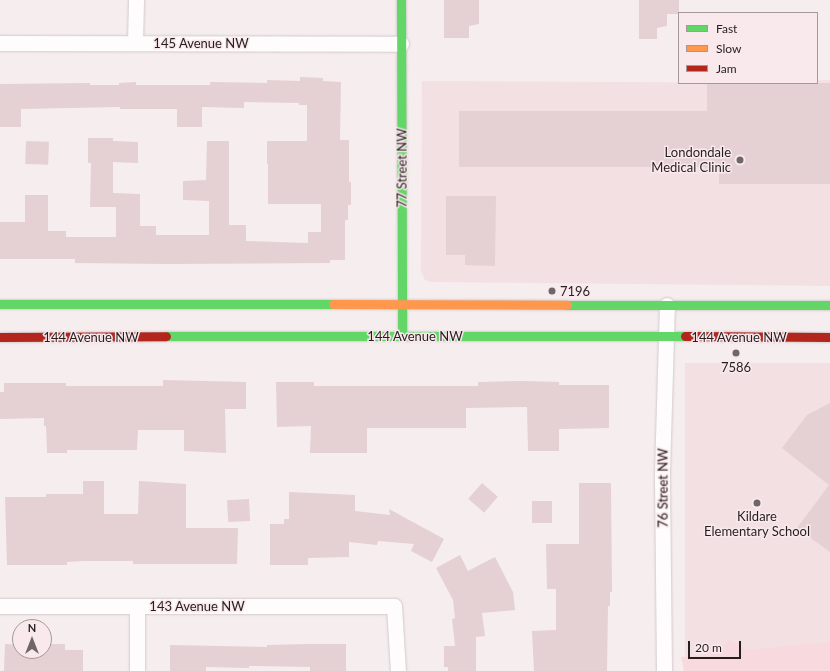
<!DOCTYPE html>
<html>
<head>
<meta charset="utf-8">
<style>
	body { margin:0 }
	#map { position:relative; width:830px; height:671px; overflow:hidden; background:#f6edef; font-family:Lato,sans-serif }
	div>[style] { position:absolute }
	.built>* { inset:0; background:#f3e0e3; transform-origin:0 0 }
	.green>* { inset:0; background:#f8d9de }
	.building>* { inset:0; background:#e5d0d4; transform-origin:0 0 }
	.roads { filter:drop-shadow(0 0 1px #d1cacb) drop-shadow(0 0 1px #d1cacb) }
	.street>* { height:15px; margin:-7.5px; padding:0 7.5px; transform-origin:7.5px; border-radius:7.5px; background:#fefcfd }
	.fast>* { height:9px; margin:-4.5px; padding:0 4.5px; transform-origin:4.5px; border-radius:4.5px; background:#63d668 }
	.slow>* { height:9px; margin:-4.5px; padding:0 4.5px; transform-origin:4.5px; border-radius:4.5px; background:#ff974d }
	.jam>* { height:9px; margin:-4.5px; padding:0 4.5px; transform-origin:4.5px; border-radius:4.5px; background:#b3261e }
	.dots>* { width:11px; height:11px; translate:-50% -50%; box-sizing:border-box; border:2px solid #fae9ec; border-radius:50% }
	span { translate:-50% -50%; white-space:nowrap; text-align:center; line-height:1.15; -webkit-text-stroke:3px #fae9ec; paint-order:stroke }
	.street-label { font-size:13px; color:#241e1f }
	.poi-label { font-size:13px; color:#241e1f }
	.right { translate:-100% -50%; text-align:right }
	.left { translate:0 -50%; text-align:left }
	.legend { position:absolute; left:678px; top:12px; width:140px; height:72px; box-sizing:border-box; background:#fae9ec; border:1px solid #a4989a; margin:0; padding:5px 7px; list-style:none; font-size:12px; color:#241e1f }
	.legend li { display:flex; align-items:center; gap:8px; height:20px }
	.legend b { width:20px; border:1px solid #a4989a }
	.north { position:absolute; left:12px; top:619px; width:40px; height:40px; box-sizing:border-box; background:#fae9ec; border:1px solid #a4989a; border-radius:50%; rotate:0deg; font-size:11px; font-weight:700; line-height:16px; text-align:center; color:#241e1f }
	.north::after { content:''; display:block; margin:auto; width:14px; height:18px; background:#6e6668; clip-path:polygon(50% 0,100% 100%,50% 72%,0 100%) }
	.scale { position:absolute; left:688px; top:641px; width:53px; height:18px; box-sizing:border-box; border:2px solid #241e1f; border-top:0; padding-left:5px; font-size:12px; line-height:14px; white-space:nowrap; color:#241e1f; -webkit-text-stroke:3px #fae9ec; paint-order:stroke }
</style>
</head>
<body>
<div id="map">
	<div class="built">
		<i style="clip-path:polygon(817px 80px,830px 80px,830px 286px,431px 282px,425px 280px,421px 272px,422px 81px,817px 83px)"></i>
		<i style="left:685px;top:363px;width:145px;height:294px"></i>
	</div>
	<div class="green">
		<i style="clip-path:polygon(729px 640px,737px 643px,746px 650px,830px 642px,830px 671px,684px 671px,681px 657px,721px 653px,721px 649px)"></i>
	</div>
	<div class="building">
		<i style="clip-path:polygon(444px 0,479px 0,479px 24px,469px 26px,469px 38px,444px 38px)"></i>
		<i style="clip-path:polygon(639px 0,679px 0,679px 14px,667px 14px,667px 26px,657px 28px,657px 39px,639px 39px)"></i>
		<i style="clip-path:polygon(300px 77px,323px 78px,323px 81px,341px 82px,340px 140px,349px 140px,349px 182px,351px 182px,351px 205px,348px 205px,348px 220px,345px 220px,345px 260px,330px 260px,330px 263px,166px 264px,75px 263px,75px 259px,0 259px,0 222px,25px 222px,25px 195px,48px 195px,48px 231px,66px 231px,66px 237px,116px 237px,116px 207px,90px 207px,91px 163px,88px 163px,88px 138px,113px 138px,113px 141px,138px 142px,138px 163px,113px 162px,113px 193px,140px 194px,140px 226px,156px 226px,156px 235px,209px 235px,209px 201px,183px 200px,183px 181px,206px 180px,207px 141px,229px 141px,229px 225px,246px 225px,246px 241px,308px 243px,308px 232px,321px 232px,321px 204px,268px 204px,268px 164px,267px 164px,267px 141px,307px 141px,307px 105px,299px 105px,299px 103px,244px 102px,244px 108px,202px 107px,202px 127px,177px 127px,177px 109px,120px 109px,120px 107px,21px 109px,21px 127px,0 127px,0 84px,90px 83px,90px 85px,119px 85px,119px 83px,136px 82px,136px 85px,210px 85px,210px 82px,267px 83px,267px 80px,300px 81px)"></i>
		<i style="clip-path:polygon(707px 83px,830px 83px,830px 184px,719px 184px,719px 171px,705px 171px,705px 167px,459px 167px,459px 111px,707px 111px)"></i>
		<i style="left:26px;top:141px;width:23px;height:23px;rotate:2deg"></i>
		<i style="clip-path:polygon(446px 196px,496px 196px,495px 266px,465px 265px,465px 255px,446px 255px)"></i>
		<i style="clip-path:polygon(163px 380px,246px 382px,246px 409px,225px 409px,226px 453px,184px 451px,184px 430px,138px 430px,137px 450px,67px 450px,67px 453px,47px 453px,46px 426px,44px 426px,44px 418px,0 419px,0 392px,4px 392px,4px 383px,66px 383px,66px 386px,163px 386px)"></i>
		<i style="clip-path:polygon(522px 381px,559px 382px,559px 385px,609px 385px,609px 428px,559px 429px,559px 451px,528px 451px,527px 407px,466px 408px,466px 428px,367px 428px,367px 453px,310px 453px,311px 426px,277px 427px,276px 382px,314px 382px,314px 386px,478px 386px,478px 382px)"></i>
		<i style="clip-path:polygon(830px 403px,830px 552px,797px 528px,829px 485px,782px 448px,807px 415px)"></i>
		<i style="clip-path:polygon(83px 481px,104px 481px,104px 514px,138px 514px,139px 481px,186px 484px,186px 528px,238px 528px,237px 564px,133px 564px,133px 561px,83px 561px,67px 562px,67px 565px,7px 565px,5px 497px,46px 497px,46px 494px,83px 494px)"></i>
		<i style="left:482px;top:483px;width:21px;height:21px;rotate:41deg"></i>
		<i style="clip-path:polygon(579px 483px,611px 483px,612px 592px,610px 592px,610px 606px,608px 606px,607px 671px,534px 671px,532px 631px,556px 630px,556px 589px,547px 589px,546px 544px,579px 544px)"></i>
		<i style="clip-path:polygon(289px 492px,355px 495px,355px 511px,390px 515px,389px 509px,444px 539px,432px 562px,411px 551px,414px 544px,378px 541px,377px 545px,349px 542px,349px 557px,308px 558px,308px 565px,270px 565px,270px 524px,284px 524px,284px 519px,289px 519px)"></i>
		<i style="left:249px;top:499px;width:22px;height:22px;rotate:87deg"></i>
		<i style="left:532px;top:501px;width:20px;height:22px"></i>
		<i style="clip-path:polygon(460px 555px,468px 571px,495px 557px,513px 592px,515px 610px,482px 613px,485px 636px,476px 637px,476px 671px,448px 671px,448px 667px,444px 667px,444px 646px,455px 646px,452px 619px,455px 618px,453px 600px,436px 568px)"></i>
		<i style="clip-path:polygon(5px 644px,20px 645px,20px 651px,48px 651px,48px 644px,65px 644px,65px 650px,83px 650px,83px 671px,4px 671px)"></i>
		<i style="clip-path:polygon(310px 644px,346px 644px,346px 671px,310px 671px,310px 667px,249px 666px,249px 668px,206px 667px,206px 671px,170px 671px,170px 645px,267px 647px,267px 645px)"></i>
	</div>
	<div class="roads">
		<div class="street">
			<i style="left:135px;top:42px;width:42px;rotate:-88.6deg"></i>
			<i style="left:0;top:43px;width:401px;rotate:0.1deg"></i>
			<i style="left:0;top:606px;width:394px"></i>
			<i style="left:394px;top:606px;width:65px;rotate:86.5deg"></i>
			<i style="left:137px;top:606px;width:65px;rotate:90deg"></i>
			<i style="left:664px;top:671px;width:199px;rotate:-90.6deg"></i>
			<i style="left:662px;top:472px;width:167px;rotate:-88.3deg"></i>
		</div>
		<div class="fast">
			<i style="left:401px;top:0;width:335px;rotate:89.8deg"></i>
			<i style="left:0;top:304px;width:333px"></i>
			<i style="left:567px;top:305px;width:263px"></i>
			<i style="left:166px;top:336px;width:519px"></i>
		</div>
		<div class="slow">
			<i style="left:333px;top:304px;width:234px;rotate:0.2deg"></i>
		</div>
		<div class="jam">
			<i style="left:685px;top:336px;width:145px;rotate:0.4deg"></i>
			<i style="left:0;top:337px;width:166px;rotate:-0.3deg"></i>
		</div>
	</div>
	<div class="dots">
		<i style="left:740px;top:160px;background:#6e6668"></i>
		<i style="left:552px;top:291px;background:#6e6668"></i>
		<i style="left:736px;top:353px;background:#6e6668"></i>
		<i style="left:757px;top:503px;background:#6e6668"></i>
	</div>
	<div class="street-label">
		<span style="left:201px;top:43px">145 Avenue NW</span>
		<span style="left:402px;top:168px;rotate:-90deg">77 Street NW</span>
		<span style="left:415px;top:336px">144 Avenue NW</span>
		<span style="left:91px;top:337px">144 Avenue NW</span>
		<span style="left:739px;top:337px">144 Avenue NW</span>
		<span style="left:663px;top:488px;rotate:-90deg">76 Street NW</span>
		<span style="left:197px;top:606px">143 Avenue NW</span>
	</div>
	<div class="poi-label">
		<span class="right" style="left:731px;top:160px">Londondale<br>Medical Clinic</span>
		<span class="left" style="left:560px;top:291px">7196</span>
		<span style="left:736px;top:367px">7586</span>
		<span style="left:757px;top:524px">Kildare<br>Elementary School</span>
	</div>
	<ul class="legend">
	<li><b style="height:5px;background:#63d668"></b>Fast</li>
	<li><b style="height:5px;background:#ff974d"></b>Slow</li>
	<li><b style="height:5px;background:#b3261e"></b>Jam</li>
	</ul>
	<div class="north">N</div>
	<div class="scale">20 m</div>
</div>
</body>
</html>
